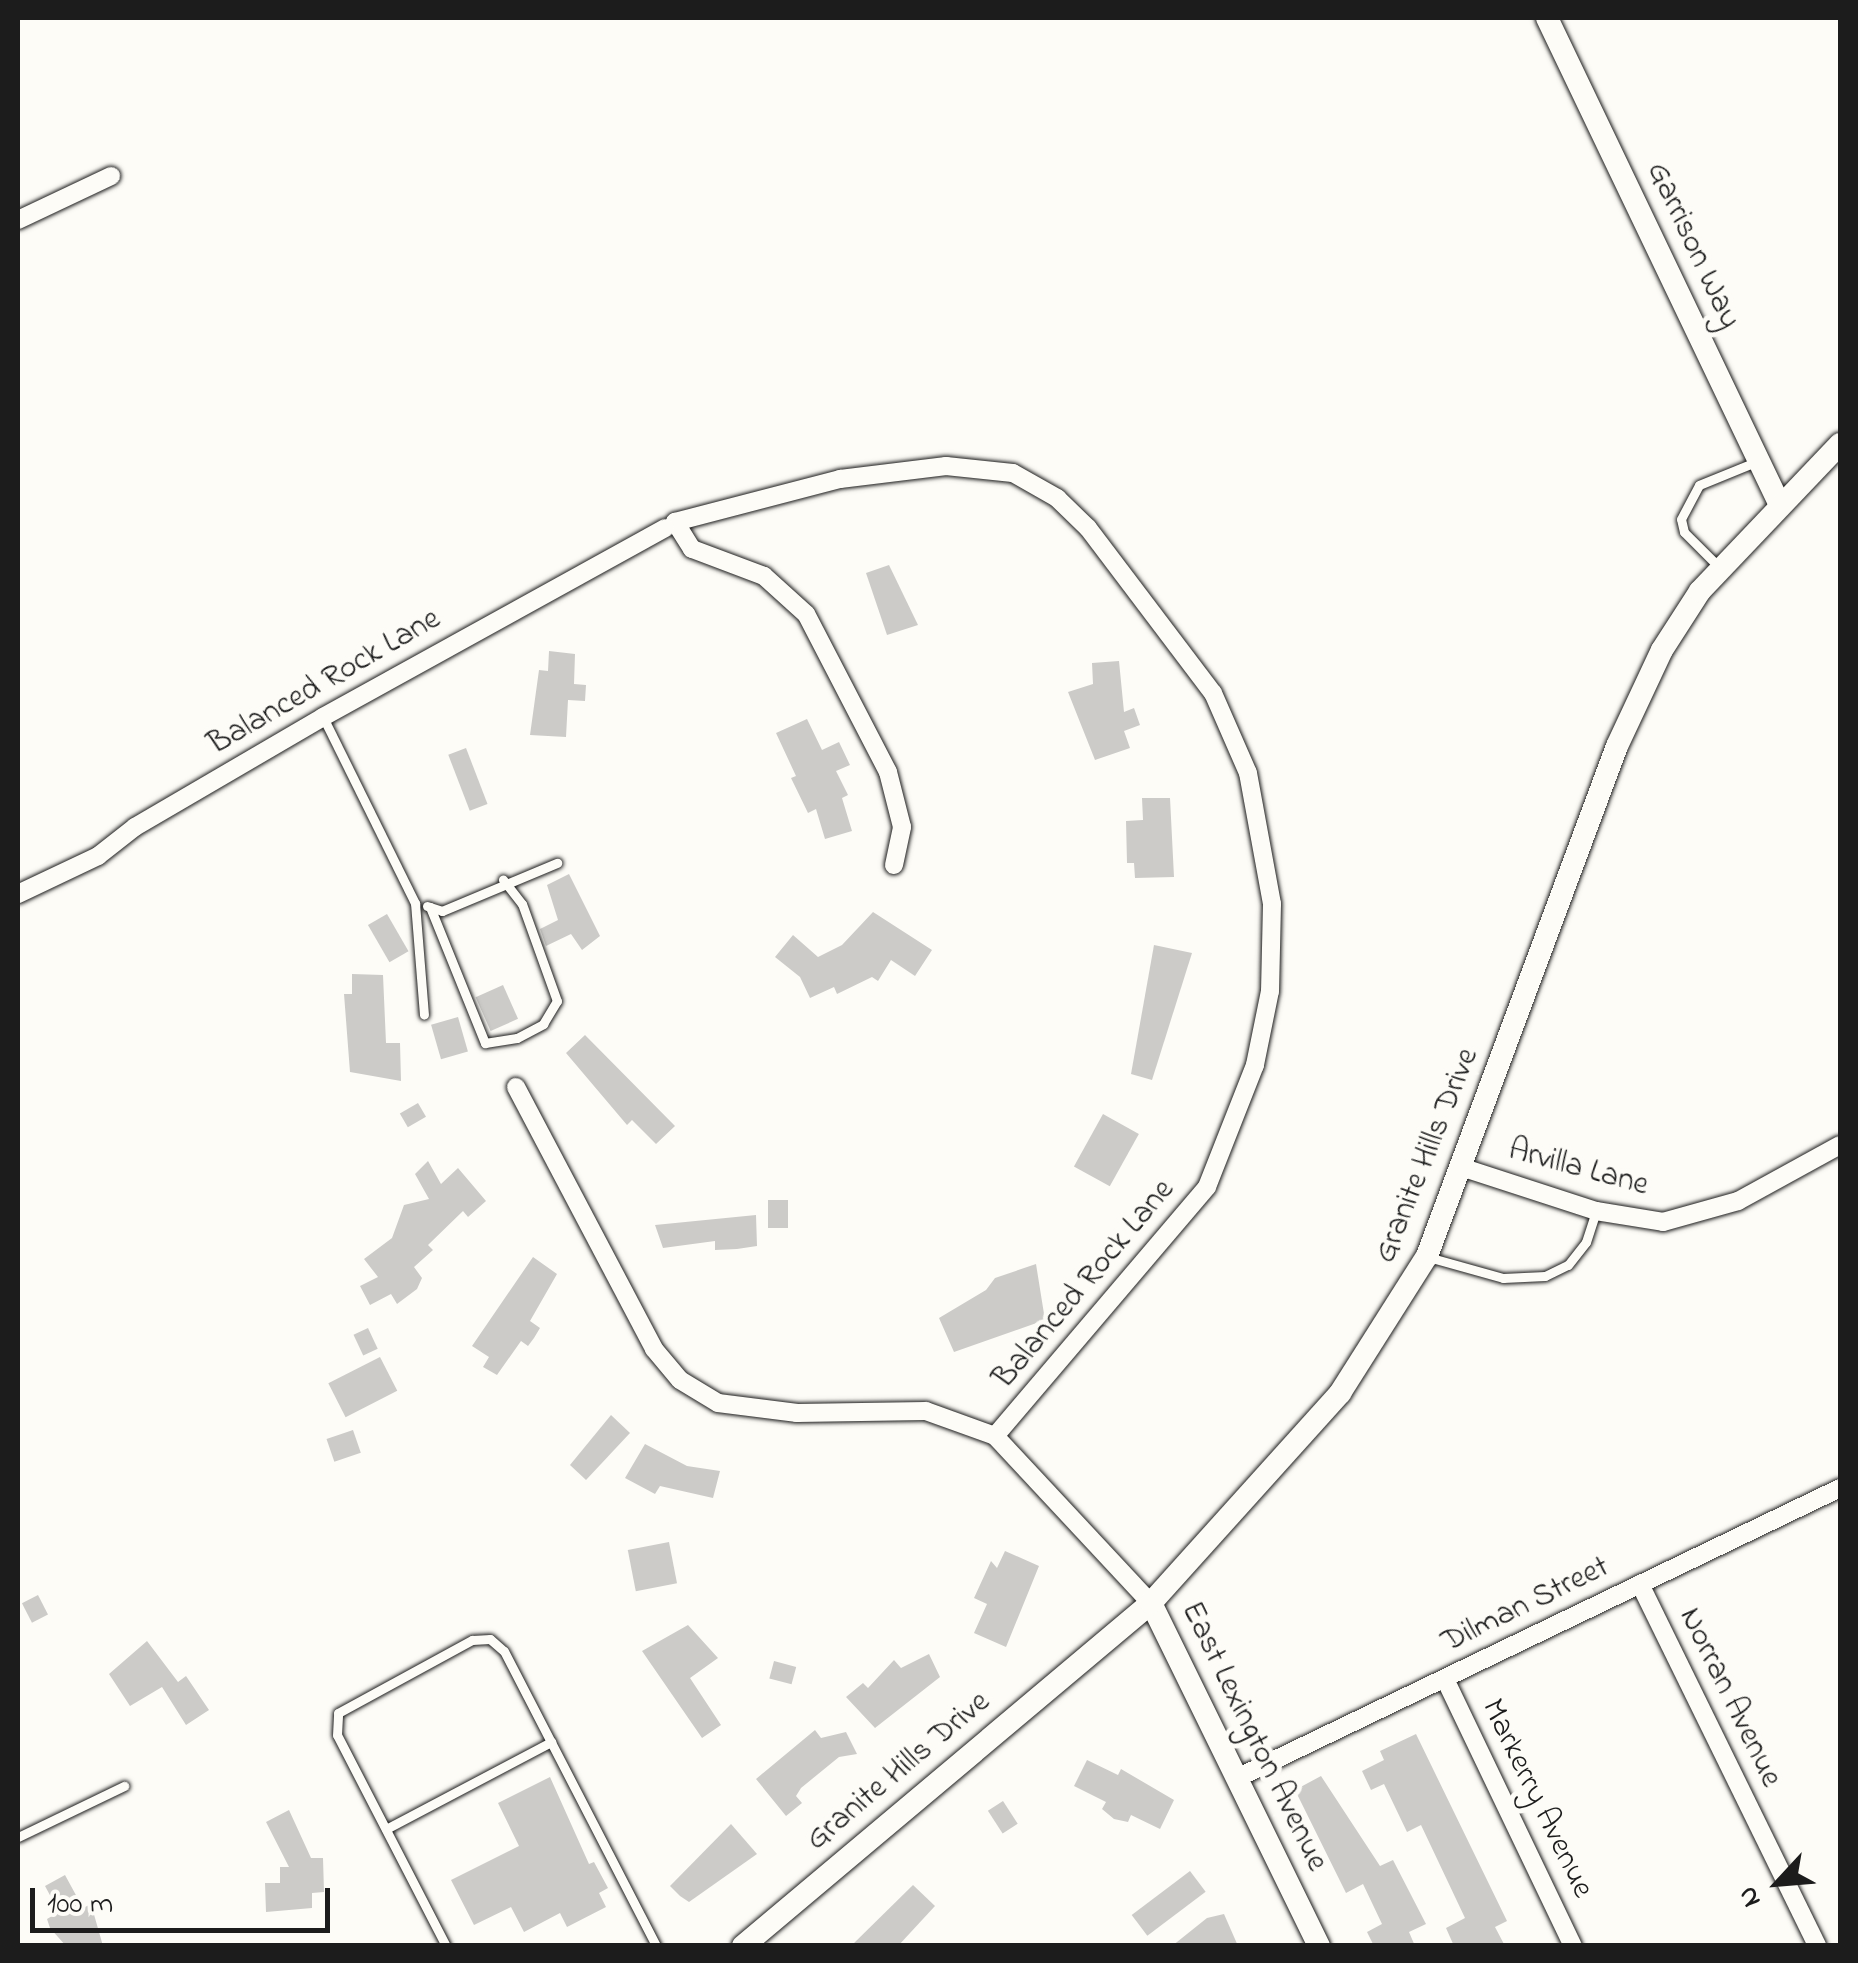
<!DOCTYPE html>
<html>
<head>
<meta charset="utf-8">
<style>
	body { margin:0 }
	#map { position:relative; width:1858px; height:1963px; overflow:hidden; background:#fdfcf7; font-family:"Indie Flower",sans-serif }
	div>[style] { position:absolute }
	.building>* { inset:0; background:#cccbc8; transform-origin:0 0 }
	.roads { filter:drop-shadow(0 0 2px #1c1c1c) drop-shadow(0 0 2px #1c1c1c) }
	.service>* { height:9px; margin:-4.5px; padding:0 4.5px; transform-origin:4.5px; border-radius:4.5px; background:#fdfcf7 }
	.minor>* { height:18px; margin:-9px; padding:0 9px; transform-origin:9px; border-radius:9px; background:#fdfcf7 }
	.tertiary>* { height:22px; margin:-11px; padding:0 11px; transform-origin:11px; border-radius:11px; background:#fdfcf7 }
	span { translate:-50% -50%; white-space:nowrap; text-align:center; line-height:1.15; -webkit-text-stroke:10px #fdfcf7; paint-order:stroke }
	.street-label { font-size:32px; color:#1c1c1c }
	.frame { position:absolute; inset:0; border:20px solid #1c1c1c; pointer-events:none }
	.north { position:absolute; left:1728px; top:1833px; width:100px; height:100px; -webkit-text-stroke:8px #fdfcf7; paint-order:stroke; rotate:244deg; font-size:28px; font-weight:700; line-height:40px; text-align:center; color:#1c1c1c }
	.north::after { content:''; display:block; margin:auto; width:35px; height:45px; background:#1c1c1c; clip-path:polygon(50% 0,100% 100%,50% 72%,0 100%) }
	.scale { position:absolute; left:30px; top:1888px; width:300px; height:45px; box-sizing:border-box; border:5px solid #1c1c1c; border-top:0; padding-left:12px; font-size:30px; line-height:35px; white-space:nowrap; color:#1c1c1c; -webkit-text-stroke:8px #fdfcf7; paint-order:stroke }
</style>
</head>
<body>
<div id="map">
	<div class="building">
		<i style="clip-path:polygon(889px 565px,918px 625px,887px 635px,866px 573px)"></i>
		<i style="clip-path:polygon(549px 651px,575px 654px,574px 684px,586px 685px,585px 701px,568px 700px,566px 737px,530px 735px,539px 670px,548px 671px)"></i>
		<i style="clip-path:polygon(1119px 661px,1124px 712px,1134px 708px,1140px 725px,1124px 731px,1130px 748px,1095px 760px,1068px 692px,1093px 684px,1092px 663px)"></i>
		<i style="clip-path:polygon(807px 719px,822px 750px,839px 742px,850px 765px,836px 771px,848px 795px,842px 798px,852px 831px,825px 839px,816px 809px,808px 813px,791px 778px,796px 776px,776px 733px)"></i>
		<i style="left:466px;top:748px;width:60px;height:19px;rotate:69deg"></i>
		<i style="clip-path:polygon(1142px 798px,1170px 798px,1174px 877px,1135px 878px,1134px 863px,1127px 863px,1126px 821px,1143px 820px)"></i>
		<i style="clip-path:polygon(569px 874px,600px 936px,582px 950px,571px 934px,546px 946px,540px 929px,558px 920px,547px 885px)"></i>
		<i style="clip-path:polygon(873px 912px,932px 950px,915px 976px,891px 960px,878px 981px,872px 977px,837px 994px,834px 987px,810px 998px,800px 977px,775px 957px,793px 935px,818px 957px,842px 945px)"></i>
		<i style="left:387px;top:914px;width:43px;height:22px;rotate:60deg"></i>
		<i style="clip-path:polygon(1154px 945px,1192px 953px,1152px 1080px,1131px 1074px)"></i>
		<i style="clip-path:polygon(352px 974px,383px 975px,386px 1043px,400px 1043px,401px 1081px,350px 1072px,344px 994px,352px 994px)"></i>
		<i style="left:503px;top:985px;width:37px;height:30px;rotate:66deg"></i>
		<i style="left:458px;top:1017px;width:36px;height:28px;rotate:74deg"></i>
		<i style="clip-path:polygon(585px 1035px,675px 1126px,656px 1144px,632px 1120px,627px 1125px,566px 1053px)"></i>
		<i style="left:418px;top:1103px;width:16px;height:21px;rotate:60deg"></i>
		<i style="left:1103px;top:1114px;width:41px;height:60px;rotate:29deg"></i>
		<i style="clip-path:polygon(428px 1161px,441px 1184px,458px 1168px,486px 1201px,468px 1217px,463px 1211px,428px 1245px,433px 1250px,414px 1267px,422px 1278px,417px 1289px,397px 1304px,391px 1294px,370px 1305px,360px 1286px,378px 1277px,364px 1259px,392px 1238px,404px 1205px,429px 1199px,415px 1174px)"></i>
		<i style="left:768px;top:1200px;width:20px;height:28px"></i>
		<i style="clip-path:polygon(756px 1215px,757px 1246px,737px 1249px,715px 1250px,715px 1241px,663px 1248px,655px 1225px)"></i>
		<i style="clip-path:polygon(533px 1257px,557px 1274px,530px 1321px,540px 1328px,534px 1338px,528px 1346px,521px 1341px,497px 1375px,483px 1367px,489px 1357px,472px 1346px)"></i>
		<i style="clip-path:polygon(1036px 1264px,1045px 1320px,954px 1352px,939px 1318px,986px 1290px,995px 1278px)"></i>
		<i style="left:368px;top:1328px;width:23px;height:16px;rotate:65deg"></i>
		<i style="left:380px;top:1357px;width:38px;height:58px;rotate:63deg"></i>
		<i style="clip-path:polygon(611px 1415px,630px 1433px,586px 1480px,570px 1465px)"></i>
		<i style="left:353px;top:1430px;width:24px;height:28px;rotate:71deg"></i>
		<i style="clip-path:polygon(645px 1444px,687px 1466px,720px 1471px,713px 1498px,660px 1486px,655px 1494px,625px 1478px)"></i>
		<i style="left:669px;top:1542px;width:42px;height:42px;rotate:79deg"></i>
		<i style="clip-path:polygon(1005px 1551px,1039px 1566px,1006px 1647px,974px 1633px,987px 1604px,974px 1598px,991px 1561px,997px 1568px)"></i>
		<i style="left:38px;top:1595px;width:22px;height:18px;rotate:63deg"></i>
		<i style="clip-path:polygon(688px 1625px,718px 1658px,690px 1678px,721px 1725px,702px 1738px,642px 1651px)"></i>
		<i style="clip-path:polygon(147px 1641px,178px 1682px,186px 1676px,209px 1710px,186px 1725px,162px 1687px,130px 1706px,109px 1674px)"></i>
		<i style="clip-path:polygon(929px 1654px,940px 1677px,875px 1728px,846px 1697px,863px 1683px,868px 1688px,894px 1660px,901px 1668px)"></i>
		<i style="left:774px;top:1661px;width:23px;height:18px;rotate:15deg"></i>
		<i style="clip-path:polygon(815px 1730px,821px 1738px,846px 1732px,857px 1754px,839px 1757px,801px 1788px,796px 1796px,802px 1803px,786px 1816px,756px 1779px)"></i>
		<i style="clip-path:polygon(1416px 1734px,1507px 1921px,1495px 1927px,1505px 1946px,1454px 1946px,1446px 1928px,1465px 1918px,1421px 1825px,1407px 1832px,1384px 1784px,1371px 1790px,1362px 1771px,1384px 1760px,1380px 1751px)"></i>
		<i style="clip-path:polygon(1087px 1760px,1118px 1775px,1121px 1769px,1174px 1800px,1160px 1829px,1131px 1815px,1128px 1822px,1114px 1819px,1102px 1809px,1106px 1802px,1074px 1786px)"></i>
		<i style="clip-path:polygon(1321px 1776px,1380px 1866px,1393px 1860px,1426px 1924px,1409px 1932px,1415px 1946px,1374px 1946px,1367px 1932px,1382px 1924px,1363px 1884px,1346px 1893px,1295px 1790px)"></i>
		<i style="clip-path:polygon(550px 1777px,589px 1864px,594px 1862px,608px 1888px,599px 1893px,606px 1907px,567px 1927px,560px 1913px,524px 1932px,511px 1907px,474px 1925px,451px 1880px,519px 1846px,498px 1803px)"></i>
		<i style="left:1003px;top:1801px;width:27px;height:18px;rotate:57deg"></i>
		<i style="clip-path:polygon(289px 1810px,311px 1858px,323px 1858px,324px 1892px,312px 1893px,312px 1908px,266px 1912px,265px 1883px,280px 1883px,280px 1867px,289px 1867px,266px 1822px)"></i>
		<i style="clip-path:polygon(731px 1824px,757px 1854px,689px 1902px,680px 1896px,670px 1886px)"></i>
		<i style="left:1190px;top:1871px;width:26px;height:73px;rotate:53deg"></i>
		<i style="clip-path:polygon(65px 1875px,83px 1908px,91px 1904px,103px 1946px,66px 1946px,50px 1928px,47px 1919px,59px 1912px,45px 1886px)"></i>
		<i style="clip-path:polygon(913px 1885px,935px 1906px,898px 1946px,851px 1946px)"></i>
		<i style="clip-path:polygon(1224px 1914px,1238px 1946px,1172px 1946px,1207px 1918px)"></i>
	</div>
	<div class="roads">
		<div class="service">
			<i style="left:1718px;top:566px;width:48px;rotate:-135deg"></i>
			<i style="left:1684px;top:532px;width:13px;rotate:-103deg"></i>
			<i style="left:1681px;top:519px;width:38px;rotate:-62deg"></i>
			<i style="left:1699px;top:485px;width:64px;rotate:-22.1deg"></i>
			<i style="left:323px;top:717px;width:208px;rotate:63.7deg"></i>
			<i style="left:415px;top:903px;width:112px;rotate:85.4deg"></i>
			<i style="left:427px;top:906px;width:16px;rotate:18deg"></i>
			<i style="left:442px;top:911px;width:125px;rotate:-22.7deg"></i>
			<i style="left:430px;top:907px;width:147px;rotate:68deg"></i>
			<i style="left:485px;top:1043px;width:32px;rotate:-9deg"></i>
			<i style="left:517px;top:1038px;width:30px;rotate:-28deg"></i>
			<i style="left:543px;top:1024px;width:27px;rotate:-59deg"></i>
			<i style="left:557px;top:1001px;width:103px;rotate:-109.8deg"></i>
			<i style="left:522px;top:904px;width:31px;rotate:-128deg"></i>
			<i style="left:1428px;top:1257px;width:78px;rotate:15.6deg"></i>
			<i style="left:1503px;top:1278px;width:42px;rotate:-2.7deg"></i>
			<i style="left:1545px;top:1276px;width:25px;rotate:-26deg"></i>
			<i style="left:1568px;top:1265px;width:29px;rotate:-52deg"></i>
			<i style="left:1586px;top:1242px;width:33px;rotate:-72deg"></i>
			<i style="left:386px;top:1829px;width:187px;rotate:-27.8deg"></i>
			<i style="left:18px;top:1837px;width:118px;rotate:-25.7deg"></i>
			<i style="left:446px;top:1946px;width:237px;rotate:-117.3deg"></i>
			<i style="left:337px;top:1735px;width:22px;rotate:-87deg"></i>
			<i style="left:338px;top:1713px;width:153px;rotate:-28.6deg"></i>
			<i style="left:472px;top:1640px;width:18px;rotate:-3deg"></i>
			<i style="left:490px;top:1639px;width:18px;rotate:41deg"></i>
			<i style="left:504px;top:1651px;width:332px;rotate:62.7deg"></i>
		</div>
		<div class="minor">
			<i style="left:18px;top:220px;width:103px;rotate:-25.3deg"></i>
			<i style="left:894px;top:865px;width:39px;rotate:-78deg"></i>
			<i style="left:902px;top:827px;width:57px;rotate:-104.3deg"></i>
			<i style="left:888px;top:772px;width:178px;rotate:-117.4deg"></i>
			<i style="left:806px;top:614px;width:57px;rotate:-137.9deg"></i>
			<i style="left:764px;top:576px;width:77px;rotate:-159.4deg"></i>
			<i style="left:692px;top:549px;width:32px;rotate:-122deg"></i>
			<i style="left:675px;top:522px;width:171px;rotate:-14.6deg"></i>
			<i style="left:840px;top:479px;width:107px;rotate:-7deg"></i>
			<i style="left:946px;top:466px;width:67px;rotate:6deg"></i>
			<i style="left:1013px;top:473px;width:51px;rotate:29.6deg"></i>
			<i style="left:1057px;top:498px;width:43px;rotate:44.1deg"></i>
			<i style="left:1088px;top:528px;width:207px;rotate:52.9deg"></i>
			<i style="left:1213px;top:693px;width:87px;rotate:66.4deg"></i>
			<i style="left:1248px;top:773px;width:133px;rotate:79.6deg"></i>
			<i style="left:1272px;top:904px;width:87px;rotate:91.3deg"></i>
			<i style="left:1270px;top:991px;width:76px;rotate:101.5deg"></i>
			<i style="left:1255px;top:1065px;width:131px;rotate:111.5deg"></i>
			<i style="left:1207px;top:1187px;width:327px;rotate:130.4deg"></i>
			<i style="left:18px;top:894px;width:89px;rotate:-25.4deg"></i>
			<i style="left:98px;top:856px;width:47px;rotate:-38.1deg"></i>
			<i style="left:135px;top:827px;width:218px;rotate:-30.3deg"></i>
			<i style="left:323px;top:717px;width:391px;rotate:-28.9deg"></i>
			<i style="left:516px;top:1087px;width:296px;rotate:62.2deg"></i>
			<i style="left:654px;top:1349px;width:40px;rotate:50deg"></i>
			<i style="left:680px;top:1380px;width:44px;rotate:31.2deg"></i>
			<i style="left:718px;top:1403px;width:80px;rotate:7.2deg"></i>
			<i style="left:797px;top:1413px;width:129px;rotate:-0.9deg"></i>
			<i style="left:926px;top:1411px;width:73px;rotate:19.9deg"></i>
			<i style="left:995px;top:1436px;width:229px;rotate:47deg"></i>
			<i style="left:1464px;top:1168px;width:139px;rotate:18deg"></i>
			<i style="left:1596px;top:1211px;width:68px;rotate:9.3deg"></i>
			<i style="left:1663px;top:1222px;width:78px;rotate:-15.6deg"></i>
			<i style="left:1738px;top:1201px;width:116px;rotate:-28.8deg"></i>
			<i style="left:1640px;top:1584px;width:403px;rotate:63.9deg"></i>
			<i style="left:1445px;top:1679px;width:296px;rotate:64.4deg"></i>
			<i style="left:1237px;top:1778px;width:669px;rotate:-25.68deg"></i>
		</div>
		<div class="tertiary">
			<i style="left:1547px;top:18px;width:538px;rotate:64.44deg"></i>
			<i style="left:1151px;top:1603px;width:382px;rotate:63.9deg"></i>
			<i style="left:743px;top:1946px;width:533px;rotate:-40.05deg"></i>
			<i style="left:1151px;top:1603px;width:283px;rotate:-48deg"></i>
			<i style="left:1340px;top:1393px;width:162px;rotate:-57.6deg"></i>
			<i style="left:1427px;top:1256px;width:544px;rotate:-69.57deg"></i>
			<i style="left:1617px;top:746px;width:106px;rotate:-64.9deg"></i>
			<i style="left:1662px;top:650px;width:70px;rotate:-57.2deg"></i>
			<i style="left:1700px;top:591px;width:203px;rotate:-46.4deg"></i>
		</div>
	</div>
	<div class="street-label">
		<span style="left:1692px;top:246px;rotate:65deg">Garrison Way</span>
		<span style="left:325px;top:683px;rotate:-30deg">Balanced Rock Lane</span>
		<span style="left:1428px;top:1156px;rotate:-68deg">Granite Hills Drive</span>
		<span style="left:1578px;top:1169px;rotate:15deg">Arvilla Lane</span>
		<span style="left:1085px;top:1285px;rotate:-50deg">Balanced Rock Lane</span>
		<span style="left:1526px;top:1606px;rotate:-26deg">Dilman Street</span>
		<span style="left:1729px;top:1698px;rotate:64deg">Norran Avenue</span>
		<span style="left:1253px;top:1737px;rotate:64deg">East Lexington Avenue</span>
		<span style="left:899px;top:1772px;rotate:-40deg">Granite Hills Drive</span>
		<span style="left:1536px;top:1799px;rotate:64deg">Markerry Avenue</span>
	</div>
	<div class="frame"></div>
	<div class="north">N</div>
	<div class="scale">100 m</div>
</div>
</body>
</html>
